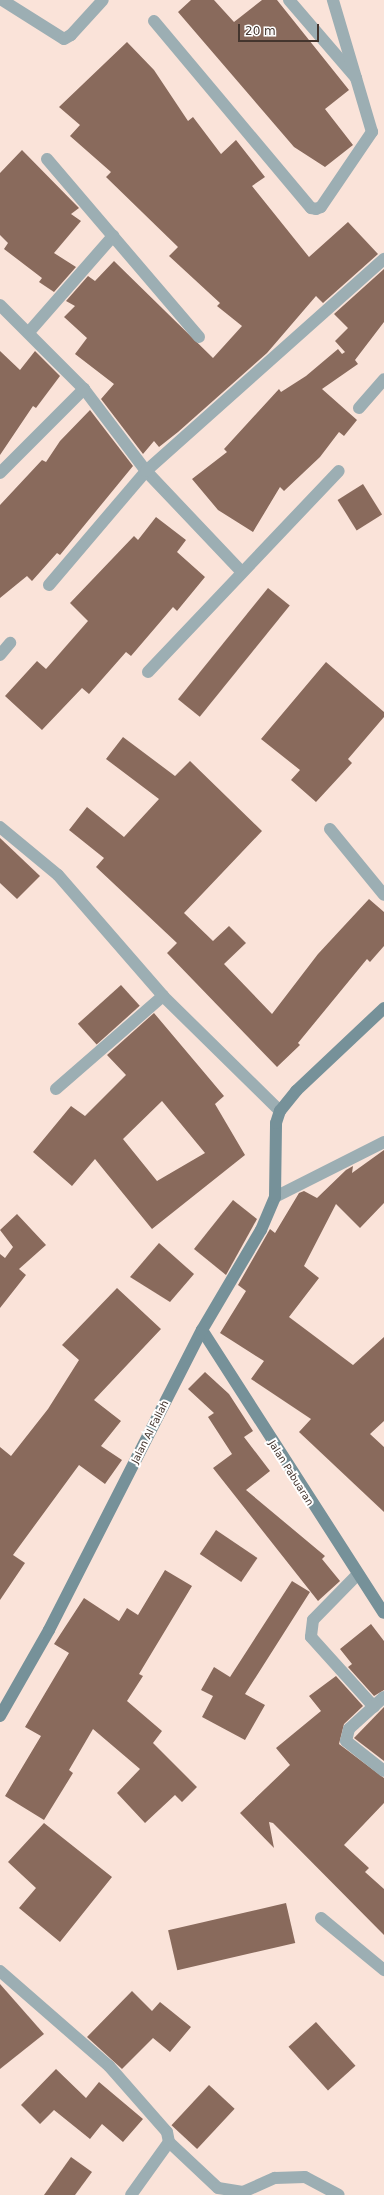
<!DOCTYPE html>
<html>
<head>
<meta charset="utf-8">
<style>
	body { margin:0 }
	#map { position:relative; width:384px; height:2195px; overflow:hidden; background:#fae3d9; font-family:"DejaVu Sans",sans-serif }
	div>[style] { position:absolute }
	.building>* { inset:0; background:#896a5c; transform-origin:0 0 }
	.street>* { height:12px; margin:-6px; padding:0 6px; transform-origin:6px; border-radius:6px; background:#9caeb3 }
	.secondary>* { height:12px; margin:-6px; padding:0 6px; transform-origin:6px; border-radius:6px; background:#769199 }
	span { translate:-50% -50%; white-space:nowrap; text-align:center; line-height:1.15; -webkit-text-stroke:4px #fff; paint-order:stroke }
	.street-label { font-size:10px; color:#44352e }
	.scale { position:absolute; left:238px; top:24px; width:81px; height:18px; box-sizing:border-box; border:2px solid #44352e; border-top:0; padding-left:5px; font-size:12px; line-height:14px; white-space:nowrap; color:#44352e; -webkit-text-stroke:3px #fff; paint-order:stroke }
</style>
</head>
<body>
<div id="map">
	<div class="building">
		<i style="clip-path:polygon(191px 0,214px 0,234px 22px,262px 0,277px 0,349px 90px,325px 109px,353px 145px,325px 167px,294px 147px,178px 12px)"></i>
		<i style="clip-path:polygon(127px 42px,154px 70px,188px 121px,193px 117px,221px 154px,236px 140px,265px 177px,252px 186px,309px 257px,348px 222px,378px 254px,323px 303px,316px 296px,267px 353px,178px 432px,159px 447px,154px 441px,143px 454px,101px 399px,114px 384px,75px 354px,87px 338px,64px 317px,75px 306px,66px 301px,88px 276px,95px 281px,114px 261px,213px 358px,242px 326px,217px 306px,220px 303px,169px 256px,178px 247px,106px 177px,111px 172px,70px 136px,80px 125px,59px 107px)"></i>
		<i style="clip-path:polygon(22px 150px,79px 208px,71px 214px,81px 221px,54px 253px,76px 267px,54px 292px,39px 282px,42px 278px,4px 249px,8px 243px,0 235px,0 173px)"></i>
		<i style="clip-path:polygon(384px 269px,384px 322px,355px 360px,358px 364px,322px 389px,357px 420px,344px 436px,339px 432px,320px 457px,284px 491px,280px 487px,253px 532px,218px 510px,192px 479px,227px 452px,224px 449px,279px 389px,281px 392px,306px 376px,338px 349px,342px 354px,345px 352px,335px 341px,348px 328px,334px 314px)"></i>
		<i style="clip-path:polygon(0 351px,20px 370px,35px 351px,60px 376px,36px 408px,33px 406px,0 455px)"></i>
		<i style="clip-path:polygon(90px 410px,133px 466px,60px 555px,57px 553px,32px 581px,27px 576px,0 598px,0 505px,42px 460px,46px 462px,60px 441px)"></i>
		<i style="left:363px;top:484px;width:36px;height:30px;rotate:58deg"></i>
		<i style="clip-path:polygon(156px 517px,186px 540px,177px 552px,205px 577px,177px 611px,173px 607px,131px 656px,126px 652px,89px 694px,82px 688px,42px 730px,5px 696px,37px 661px,46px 669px,88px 621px,70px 603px,134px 536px,138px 540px)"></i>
		<i style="left:268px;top:588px;width:28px;height:143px;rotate:39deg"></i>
		<i style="clip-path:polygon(326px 662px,384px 712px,384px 717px,348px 759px,352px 763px,316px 802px,291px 780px,300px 770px,261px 739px)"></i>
		<i style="clip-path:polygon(123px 737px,175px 776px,190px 761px,262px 831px,184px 913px,213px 941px,229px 926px,246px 943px,224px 964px,272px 1014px,318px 954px,369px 899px,384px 912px,384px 946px,370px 962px,367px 959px,298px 1043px,300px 1045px,277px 1067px,167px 953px,177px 943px,96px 867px,104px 858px,69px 830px,87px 807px,124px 837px,159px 799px,106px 759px)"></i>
		<i style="clip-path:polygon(0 838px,40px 876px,17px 899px,0 883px)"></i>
		<i style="left:121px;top:985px;width:28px;height:58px;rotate:48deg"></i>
		<i style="clip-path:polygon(evenodd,154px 1013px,224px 1096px,215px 1104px,245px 1155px,152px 1229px,95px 1159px,72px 1186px,33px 1152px,71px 1106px,85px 1116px,126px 1075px,107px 1055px,154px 1013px,162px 1101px,205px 1153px,157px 1181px,123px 1139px,162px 1101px)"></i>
		<i style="clip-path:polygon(384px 1150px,384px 1203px,360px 1228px,336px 1204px,304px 1266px,319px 1278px,289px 1317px,353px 1365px,384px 1337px,384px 1421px,370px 1434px,384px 1447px,384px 1512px,299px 1432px,311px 1419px,251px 1379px,264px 1361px,220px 1333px,246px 1291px,238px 1285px,270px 1229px,275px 1233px,299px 1193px,304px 1191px,317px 1198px,346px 1170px,353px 1166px,352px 1173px)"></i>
		<i style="clip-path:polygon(233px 1200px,257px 1219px,226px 1275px,194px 1249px)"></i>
		<i style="clip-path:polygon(17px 1214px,46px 1245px,19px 1269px,26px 1275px,0 1308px,0 1254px,5px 1258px,13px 1247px,0 1230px)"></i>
		<i style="clip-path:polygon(159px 1243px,194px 1274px,170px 1302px,130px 1277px)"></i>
		<i style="clip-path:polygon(117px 1288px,161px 1329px,94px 1400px,121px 1421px,101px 1446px,122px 1460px,105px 1484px,79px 1465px,13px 1555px,25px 1563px,0 1600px,0 1447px,11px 1456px,48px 1409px,79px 1360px,62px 1345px)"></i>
		<i style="clip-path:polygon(205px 1372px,229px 1394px,253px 1431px,244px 1437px,270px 1471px,246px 1490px,325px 1556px,322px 1559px,340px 1581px,318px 1601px,213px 1468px,232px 1454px,208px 1417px,214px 1413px,188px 1389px)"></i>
		<i style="left:216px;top:1530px;width:50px;height:29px;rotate:34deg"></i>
		<i style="clip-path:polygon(165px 1570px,192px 1586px,139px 1674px,143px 1676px,127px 1701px,162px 1731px,153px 1743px,197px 1787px,182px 1802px,175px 1795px,145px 1823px,117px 1793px,140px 1769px,93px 1729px,69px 1770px,73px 1773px,44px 1820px,5px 1796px,41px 1736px,25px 1727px,69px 1653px,54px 1644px,84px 1598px,119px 1621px,127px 1608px,138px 1615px)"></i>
		<i style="clip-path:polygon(292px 1581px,310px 1592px,245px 1694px,265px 1705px,245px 1740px,202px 1717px,213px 1696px,201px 1690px,214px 1667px,230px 1677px)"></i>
		<i style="clip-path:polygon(371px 1624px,384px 1641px,384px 1690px,374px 1696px,348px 1667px,352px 1664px,340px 1649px)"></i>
		<i style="clip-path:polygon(336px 1676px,363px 1706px,344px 1724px,339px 1744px,384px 1778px,384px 1803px,344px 1845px,369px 1868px,365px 1872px,384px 1889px,384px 1935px,273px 1823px,269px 1822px,274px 1848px,240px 1813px,290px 1765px,276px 1748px,321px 1711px,309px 1696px)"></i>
		<i style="clip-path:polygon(384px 1707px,384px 1761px,354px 1738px)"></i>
		<i style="clip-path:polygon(44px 1823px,112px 1877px,60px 1942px,19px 1908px,36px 1888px,8px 1862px)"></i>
		<i style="left:286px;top:1903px;width:41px;height:121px;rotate:77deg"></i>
		<i style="clip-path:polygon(0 1984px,44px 2034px,0 2069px)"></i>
		<i style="clip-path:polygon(132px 1991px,152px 2011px,160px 2002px,191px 2027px,170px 2052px,153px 2038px,122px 2069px,87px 2037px)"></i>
		<i style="left:316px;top:2022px;width:59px;height:37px;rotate:48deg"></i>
		<i style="clip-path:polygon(56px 2069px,86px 2098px,99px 2082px,143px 2119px,123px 2142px,102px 2124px,90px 2139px,54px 2110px,40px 2124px,21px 2105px)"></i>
		<i style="left:209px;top:2085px;width:35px;height:55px;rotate:43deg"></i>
		<i style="clip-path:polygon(71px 2157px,92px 2172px,75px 2195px,44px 2195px)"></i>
	</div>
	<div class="street">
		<i style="left:2px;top:0;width:73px;rotate:32.2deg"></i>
		<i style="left:64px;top:39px;width:8px;rotate:-30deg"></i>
		<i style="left:71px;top:35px;width:47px;rotate:-47.6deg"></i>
		<i style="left:289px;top:0;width:103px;rotate:49.3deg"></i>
		<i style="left:154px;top:21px;width:244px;rotate:50deg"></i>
		<i style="left:311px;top:208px;width:5px;rotate:11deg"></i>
		<i style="left:316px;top:209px;width:5px;rotate:-22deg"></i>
		<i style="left:321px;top:207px;width:91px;rotate:-55.8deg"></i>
		<i style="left:372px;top:132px;width:138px;rotate:-106.5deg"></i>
		<i style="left:47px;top:159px;width:234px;rotate:49.5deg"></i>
		<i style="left:0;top:305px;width:119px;rotate:45deg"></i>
		<i style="left:84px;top:389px;width:103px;rotate:52.9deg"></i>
		<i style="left:146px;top:471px;width:139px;rotate:46.5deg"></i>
		<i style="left:29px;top:332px;width:128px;rotate:-48.8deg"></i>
		<i style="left:359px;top:408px;width:38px;rotate:-49deg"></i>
		<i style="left:0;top:473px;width:119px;rotate:-45deg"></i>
		<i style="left:49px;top:585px;width:150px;rotate:-49.6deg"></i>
		<i style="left:146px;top:471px;width:319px;rotate:-41.7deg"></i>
		<i style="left:0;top:655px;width:16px;rotate:-50deg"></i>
		<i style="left:148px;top:672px;width:277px;rotate:-46.5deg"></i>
		<i style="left:0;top:827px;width:75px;rotate:39.6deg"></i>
		<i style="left:58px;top:875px;width:160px;rotate:49deg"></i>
		<i style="left:163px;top:996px;width:164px;rotate:44.5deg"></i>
		<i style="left:330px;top:829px;width:85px;rotate:50.7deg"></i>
		<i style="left:56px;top:1089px;width:142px;rotate:-41deg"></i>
		<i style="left:275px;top:1197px;width:122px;rotate:-26.8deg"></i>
		<i style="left:357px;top:1575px;width:63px;rotate:134.4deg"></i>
		<i style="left:313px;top:1620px;width:17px;rotate:97deg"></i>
		<i style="left:311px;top:1637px;width:94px;rotate:48deg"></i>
		<i style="left:384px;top:1697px;width:47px;rotate:137.6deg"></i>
		<i style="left:349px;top:1729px;width:12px;rotate:104deg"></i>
		<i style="left:346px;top:1741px;width:48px;rotate:38.3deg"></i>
		<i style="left:321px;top:1918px;width:82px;rotate:39.5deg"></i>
		<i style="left:0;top:1971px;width:145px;rotate:41.1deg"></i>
		<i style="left:109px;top:2066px;width:88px;rotate:48.7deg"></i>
		<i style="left:167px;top:2132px;width:10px;rotate:79deg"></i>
		<i style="left:169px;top:2142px;width:65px;rotate:125.6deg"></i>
		<i style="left:169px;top:2142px;width:67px;rotate:43.2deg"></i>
		<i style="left:218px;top:2188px;width:25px;rotate:9deg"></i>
		<i style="left:243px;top:2192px;width:35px;rotate:-24deg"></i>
		<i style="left:275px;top:2178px;width:30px;rotate:-2deg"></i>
		<i style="left:305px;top:2177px;width:38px;rotate:28deg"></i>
	</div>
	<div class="secondary">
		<i style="left:202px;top:1330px;width:336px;rotate:57.3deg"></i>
		<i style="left:0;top:1716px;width:99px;rotate:-60.3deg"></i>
		<i style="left:49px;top:1630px;width:337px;rotate:-63deg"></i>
		<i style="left:202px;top:1330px;width:116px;rotate:-59.5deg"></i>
		<i style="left:261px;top:1230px;width:36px;rotate:-67deg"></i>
		<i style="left:275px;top:1197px;width:74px;rotate:-89.2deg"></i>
		<i style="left:276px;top:1123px;width:13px;rotate:-72deg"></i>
		<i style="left:280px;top:1111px;width:26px;rotate:-51deg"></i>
		<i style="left:296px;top:1091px;width:121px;rotate:-43.3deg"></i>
	</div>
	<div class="street-label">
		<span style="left:150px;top:1432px;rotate:-63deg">Jalan Al Fallah</span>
		<span style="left:291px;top:1473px;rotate:58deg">Jalan Pabuaran</span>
	</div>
	<div class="scale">20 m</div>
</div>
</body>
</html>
